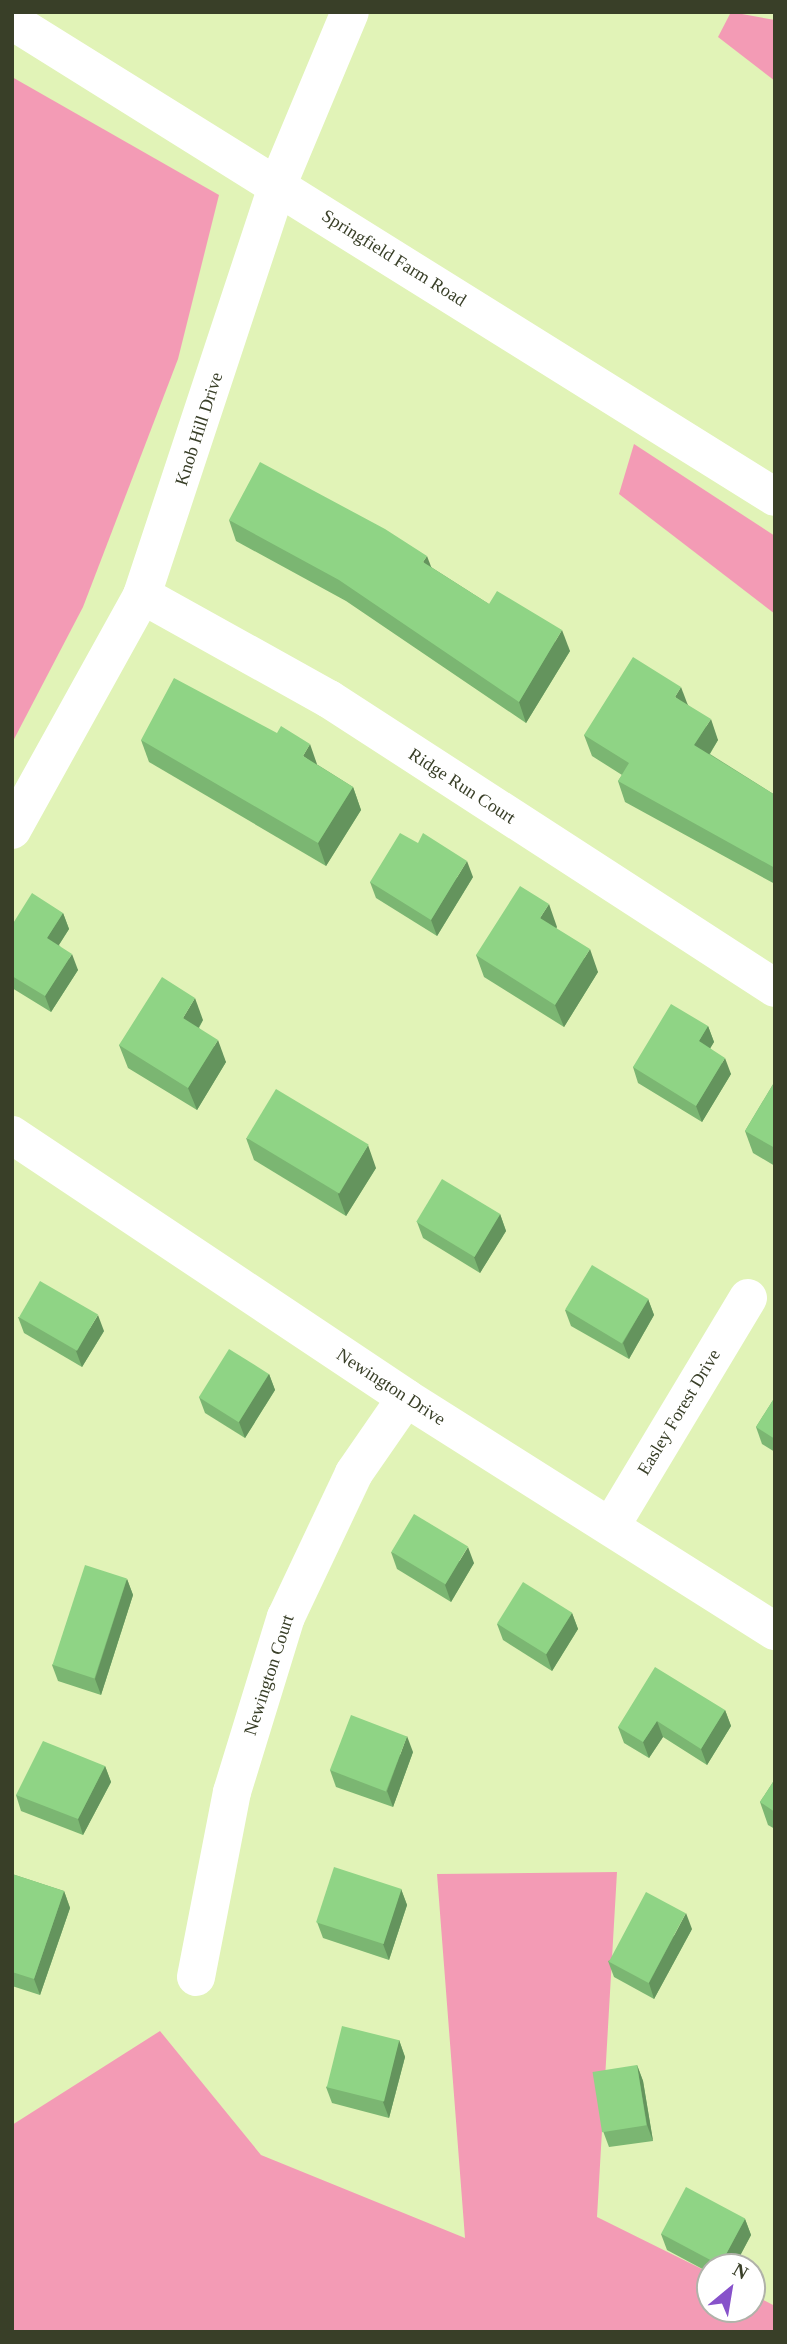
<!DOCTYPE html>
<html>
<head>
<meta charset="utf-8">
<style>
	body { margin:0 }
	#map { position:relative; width:787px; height:2344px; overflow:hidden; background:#e1f3b7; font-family:Georgia,serif }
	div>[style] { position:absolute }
	.green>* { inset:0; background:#f39bb5 }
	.minor>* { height:38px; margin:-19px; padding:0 19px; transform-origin:19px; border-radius:19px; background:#fff }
	.wall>* { inset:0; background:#7bb672 }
	.shaded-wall>* { inset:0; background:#64945d }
	.building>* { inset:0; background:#8fd485; transform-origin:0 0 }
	span { translate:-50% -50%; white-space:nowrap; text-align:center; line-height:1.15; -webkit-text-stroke:7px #fff; paint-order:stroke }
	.street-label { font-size:18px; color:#393f28 }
	.frame { position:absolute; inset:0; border:14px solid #393f28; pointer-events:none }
	.north { position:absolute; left:696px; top:2253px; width:70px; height:70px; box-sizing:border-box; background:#fff; border:2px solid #b0b2a9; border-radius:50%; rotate:30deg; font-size:19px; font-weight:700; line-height:28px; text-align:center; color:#393f28 }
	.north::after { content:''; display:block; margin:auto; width:24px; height:32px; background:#8752ca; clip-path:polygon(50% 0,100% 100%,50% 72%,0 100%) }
</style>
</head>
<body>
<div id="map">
	<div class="green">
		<i style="clip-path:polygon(731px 12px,775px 20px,775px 81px,718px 37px)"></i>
		<i style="clip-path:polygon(12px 77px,219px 195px,178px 359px,83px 607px,12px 743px)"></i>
		<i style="clip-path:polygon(634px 444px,775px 536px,775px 614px,619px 494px)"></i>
		<i style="clip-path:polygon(617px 1872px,597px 2217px,710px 2273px,710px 2309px,752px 2309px,752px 2294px,775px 2306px,775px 2332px,12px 2332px,12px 2125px,160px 2031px,261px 2155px,465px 2238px,437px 1874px)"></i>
	</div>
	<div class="minor">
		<i style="left:12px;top:21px;width:899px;rotate:31.96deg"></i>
		<i style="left:142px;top:595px;width:214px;rotate:29.1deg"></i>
		<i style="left:329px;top:699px;width:531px;rotate:32.94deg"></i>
		<i style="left:12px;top:830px;width:269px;rotate:-61deg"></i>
		<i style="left:142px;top:595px;width:433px;rotate:-71.7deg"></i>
		<i style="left:278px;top:184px;width:186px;rotate:-67.3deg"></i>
		<i style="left:12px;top:1135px;width:474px;rotate:33.7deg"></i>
		<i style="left:406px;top:1398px;width:436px;rotate:32.3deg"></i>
		<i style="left:611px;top:1526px;width:266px;rotate:-59deg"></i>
		<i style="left:196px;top:1977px;width:188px;rotate:-79deg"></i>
		<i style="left:232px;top:1792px;width:183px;rotate:-72.9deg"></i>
		<i style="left:286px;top:1617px;width:159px;rotate:-64.7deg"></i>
		<i style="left:354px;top:1473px;width:91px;rotate:-55.3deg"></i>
	</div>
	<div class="wall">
		<i style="clip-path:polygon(229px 520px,431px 567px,489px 604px,570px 651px,526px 723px,346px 601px,236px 541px)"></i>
		<i style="clip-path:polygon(687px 704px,718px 740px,710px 754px,775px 795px,775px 884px,625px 802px,618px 781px,622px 775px,592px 756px,584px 735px)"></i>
		<i style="clip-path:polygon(141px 740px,318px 765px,353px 787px,361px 810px,326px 866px,149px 762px)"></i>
		<i style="clip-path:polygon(473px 877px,437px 936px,376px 898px,370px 882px)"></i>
		<i style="clip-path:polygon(63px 913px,69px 929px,59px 945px,78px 970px,51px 1012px,12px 988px,12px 925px)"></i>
		<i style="clip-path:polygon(557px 927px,556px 928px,598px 972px,564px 1027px,484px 977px,476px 955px)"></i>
		<i style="clip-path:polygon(203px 1020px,199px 1028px,226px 1062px,197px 1110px,128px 1068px,119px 1045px)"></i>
		<i style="clip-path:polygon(708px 1026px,714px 1042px,710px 1048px,731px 1074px,702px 1122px,638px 1083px,633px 1067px)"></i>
		<i style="clip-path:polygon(775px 1081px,775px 1166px,753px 1153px,745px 1131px)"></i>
		<i style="clip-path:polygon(246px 1138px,376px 1168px,346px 1216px,254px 1160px)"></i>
		<i style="clip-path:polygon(500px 1214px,506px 1231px,480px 1273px,423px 1238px,417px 1222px)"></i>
		<i style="clip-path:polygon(648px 1299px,654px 1315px,629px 1359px,571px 1326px,565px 1310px)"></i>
		<i style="clip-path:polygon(18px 1317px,104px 1331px,82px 1367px,24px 1333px)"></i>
		<i style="clip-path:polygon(269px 1374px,275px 1390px,245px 1438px,205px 1413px,199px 1397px)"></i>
		<i style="clip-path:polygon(775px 1397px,775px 1452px,762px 1444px,756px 1427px)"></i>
		<i style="clip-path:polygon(391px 1552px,474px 1563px,451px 1602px,397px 1569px)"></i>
		<i style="clip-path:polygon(127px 1579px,133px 1595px,101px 1695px,58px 1681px,52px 1665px)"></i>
		<i style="clip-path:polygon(572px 1613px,578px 1629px,552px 1671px,503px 1640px,497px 1624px)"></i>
		<i style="clip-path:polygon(725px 1710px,731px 1726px,707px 1765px,663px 1737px,649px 1758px,624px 1743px,618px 1727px)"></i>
		<i style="clip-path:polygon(413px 1752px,393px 1807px,336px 1787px,330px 1770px)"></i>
		<i style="clip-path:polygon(105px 1766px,111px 1782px,83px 1835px,21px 1811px,16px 1795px)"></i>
		<i style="clip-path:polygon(775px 1779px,775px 1829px,768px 1825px,760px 1802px)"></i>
		<i style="clip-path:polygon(12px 1874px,64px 1891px,70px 1908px,40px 1995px,12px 1986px)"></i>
		<i style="clip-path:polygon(401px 1889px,407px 1905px,389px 1960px,323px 1938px,317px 1922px)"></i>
		<i style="clip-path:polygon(692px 1929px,654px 1999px,614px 1977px,608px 1961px)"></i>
		<i style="clip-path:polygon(399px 2040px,405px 2057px,389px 2118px,332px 2103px,326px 2087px)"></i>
		<i style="clip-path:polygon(637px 2065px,643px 2081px,653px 2141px,609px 2147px,603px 2131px)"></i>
		<i style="clip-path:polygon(745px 2219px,751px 2235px,734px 2267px,710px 2267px,710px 2273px,667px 2250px,661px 2234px)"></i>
	</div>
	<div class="shaded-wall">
		<i style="clip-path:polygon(427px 556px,435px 577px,423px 562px)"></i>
		<i style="clip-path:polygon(562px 630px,570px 651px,526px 723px,519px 702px)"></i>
		<i style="clip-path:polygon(681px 687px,689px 708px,675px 697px)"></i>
		<i style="clip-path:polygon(711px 719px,718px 740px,702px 766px,694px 745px)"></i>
		<i style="clip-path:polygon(310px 744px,318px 767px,303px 756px)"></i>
		<i style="clip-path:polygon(353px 787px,361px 810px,326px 866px,318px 843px)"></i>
		<i style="clip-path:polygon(467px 861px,473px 877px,437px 936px,431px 920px)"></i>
		<i style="clip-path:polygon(549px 904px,557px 927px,548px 940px,540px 918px)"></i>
		<i style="clip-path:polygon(63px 913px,69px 929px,53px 954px,47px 938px)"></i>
		<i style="clip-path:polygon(590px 949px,598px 972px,564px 1027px,555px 1005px)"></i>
		<i style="clip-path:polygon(72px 954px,78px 970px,51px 1012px,45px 996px)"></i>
		<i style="clip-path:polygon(195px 998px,203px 1020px,191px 1040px,183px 1018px)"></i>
		<i style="clip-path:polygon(708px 1026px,714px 1042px,705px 1057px,699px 1041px)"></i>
		<i style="clip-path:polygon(218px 1040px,226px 1062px,197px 1110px,188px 1088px)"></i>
		<i style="clip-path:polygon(725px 1058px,731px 1074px,702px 1122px,696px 1106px)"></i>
		<i style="clip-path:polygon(368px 1145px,376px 1168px,346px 1216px,338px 1194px)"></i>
		<i style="clip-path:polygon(500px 1214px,506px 1231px,480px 1273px,474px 1257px)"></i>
		<i style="clip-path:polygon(648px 1299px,654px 1315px,629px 1359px,623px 1343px)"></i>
		<i style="clip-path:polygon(98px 1315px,104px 1331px,82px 1367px,76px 1351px)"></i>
		<i style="clip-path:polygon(269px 1374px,275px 1390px,245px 1438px,239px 1422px)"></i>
		<i style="clip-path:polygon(468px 1547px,474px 1563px,451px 1602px,445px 1585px)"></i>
		<i style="clip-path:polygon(127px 1579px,133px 1595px,101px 1695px,95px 1679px)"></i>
		<i style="clip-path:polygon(572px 1613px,578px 1629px,552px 1671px,546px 1654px)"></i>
		<i style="clip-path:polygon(725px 1710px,731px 1726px,707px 1765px,701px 1749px)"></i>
		<i style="clip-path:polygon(657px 1721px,663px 1737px,649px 1758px,643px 1742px)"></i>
		<i style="clip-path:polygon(407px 1736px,413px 1752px,393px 1807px,387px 1791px)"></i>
		<i style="clip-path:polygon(105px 1766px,111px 1782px,83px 1835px,78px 1819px)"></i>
		<i style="clip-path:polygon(401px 1889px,407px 1905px,389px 1960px,383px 1944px)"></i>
		<i style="clip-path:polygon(64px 1891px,70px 1908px,40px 1995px,34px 1979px)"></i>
		<i style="clip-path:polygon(686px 1913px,692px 1929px,654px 1999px,649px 1983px)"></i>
		<i style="clip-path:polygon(399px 2040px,405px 2057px,389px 2118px,383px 2102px)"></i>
		<i style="clip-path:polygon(637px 2065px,643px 2081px,653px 2141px,647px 2125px)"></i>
		<i style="clip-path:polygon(745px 2219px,751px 2235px,734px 2267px,721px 2267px,720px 2265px)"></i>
	</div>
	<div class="building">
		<i style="clip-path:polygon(260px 462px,385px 529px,427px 556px,423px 562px,489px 604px,497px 591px,562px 630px,519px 702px,339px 580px,229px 520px)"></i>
		<i style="clip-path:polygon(633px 657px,681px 687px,675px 697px,711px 719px,694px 745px,775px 795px,775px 868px,618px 781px,629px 763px,584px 735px)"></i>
		<i style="clip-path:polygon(174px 678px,277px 733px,281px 726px,310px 744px,303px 756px,353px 787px,318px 843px,141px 740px)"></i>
		<i style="clip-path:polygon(400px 833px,418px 843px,423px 833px,467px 861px,431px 920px,370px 882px)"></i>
		<i style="clip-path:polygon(520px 886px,549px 904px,540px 918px,590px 949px,555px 1005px,476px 955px)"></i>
		<i style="clip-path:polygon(32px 893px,63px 913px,47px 938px,72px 954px,45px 996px,12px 976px,12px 925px)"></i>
		<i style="clip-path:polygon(162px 977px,195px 998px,183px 1018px,218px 1040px,188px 1088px,119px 1045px)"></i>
		<i style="clip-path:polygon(671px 1004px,708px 1026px,699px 1041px,725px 1058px,696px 1106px,633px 1067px)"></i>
		<i style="clip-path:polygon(775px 1081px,775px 1148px,745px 1131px)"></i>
		<i style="left:276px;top:1089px;width:108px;height:57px;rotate:31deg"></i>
		<i style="left:442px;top:1179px;width:68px;height:50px;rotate:31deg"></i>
		<i style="left:592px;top:1265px;width:66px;height:52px;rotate:31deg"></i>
		<i style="left:40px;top:1281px;width:67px;height:42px;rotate:30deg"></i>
		<i style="left:229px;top:1349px;width:47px;height:57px;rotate:32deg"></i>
		<i style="clip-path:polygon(775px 1397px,775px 1439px,756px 1427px)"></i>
		<i style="left:414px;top:1514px;width:63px;height:44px;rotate:31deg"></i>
		<i style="left:85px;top:1565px;width:44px;height:105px;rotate:18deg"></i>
		<i style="left:523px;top:1582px;width:58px;height:49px;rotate:32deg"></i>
		<i style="clip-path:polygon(655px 1667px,725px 1710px,701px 1749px,657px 1721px,643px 1742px,618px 1727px)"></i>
		<i style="left:351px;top:1715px;width:60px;height:59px;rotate:21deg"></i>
		<i style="clip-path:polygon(43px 1741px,105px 1766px,78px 1819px,16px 1795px)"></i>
		<i style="clip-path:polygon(775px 1779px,775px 1812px,760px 1802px)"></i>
		<i style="left:334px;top:1867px;width:71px;height:58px;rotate:18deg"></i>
		<i style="clip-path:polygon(12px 1874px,64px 1891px,34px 1979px,12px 1972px)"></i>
		<i style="left:646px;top:1892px;width:45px;height:79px;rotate:28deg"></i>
		<i style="left:342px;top:2026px;width:59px;height:63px;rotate:14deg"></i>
		<i style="left:637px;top:2065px;width:61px;height:45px;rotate:81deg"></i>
		<i style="left:686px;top:2187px;width:67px;height:53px;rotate:28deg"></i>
	</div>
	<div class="street-label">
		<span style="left:394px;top:258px;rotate:32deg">Springfield Farm Road</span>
		<span style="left:199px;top:429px;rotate:-72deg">Knob Hill Drive</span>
		<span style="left:462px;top:786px;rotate:33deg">Ridge Run Court</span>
		<span style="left:391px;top:1387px;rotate:33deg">Newington Drive</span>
		<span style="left:679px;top:1412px;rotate:-59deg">Easley Forest Drive</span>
		<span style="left:269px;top:1675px;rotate:-72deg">Newington Court</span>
	</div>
	<div class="frame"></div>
	<div class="north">N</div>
</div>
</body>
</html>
